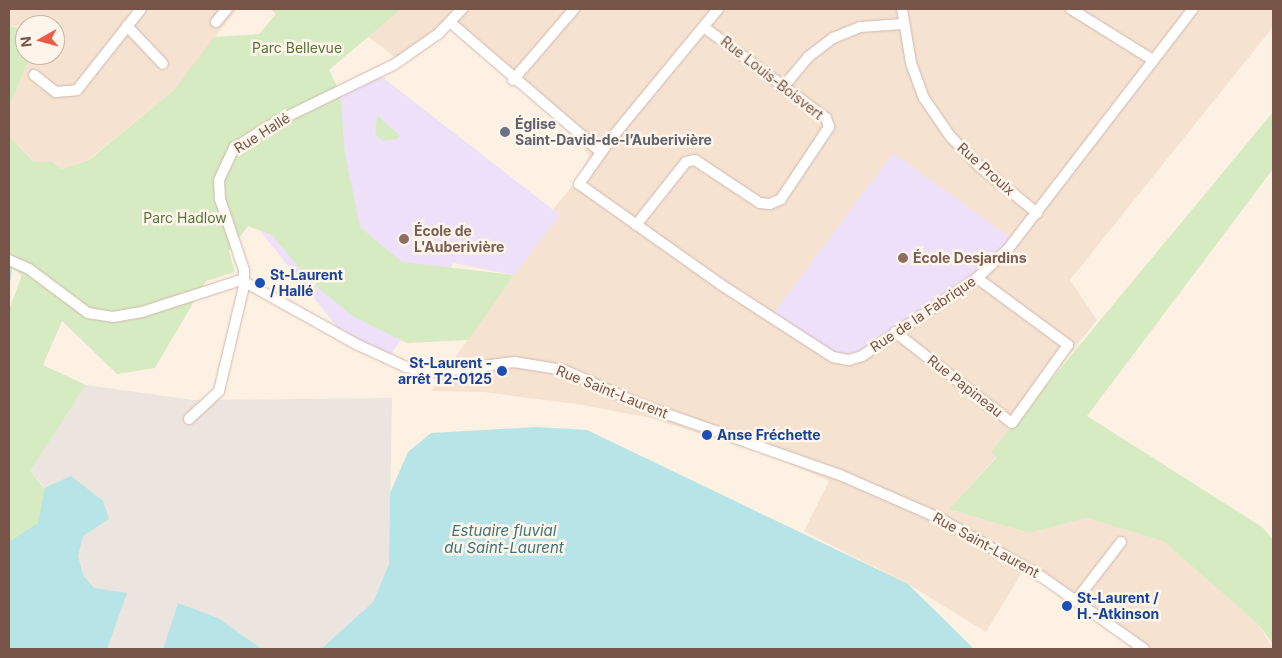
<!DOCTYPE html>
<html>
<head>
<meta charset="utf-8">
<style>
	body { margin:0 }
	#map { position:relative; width:1282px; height:658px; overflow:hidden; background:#fdf1e3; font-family:Inter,sans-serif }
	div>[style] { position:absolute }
	.residential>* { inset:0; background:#f5e2d1 }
	.industrial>* { inset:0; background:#ece4de }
	.education>* { inset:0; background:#eee0f9 }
	.green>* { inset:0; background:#d6ebc1 }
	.water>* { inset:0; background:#b7e4e7 }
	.stream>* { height:3px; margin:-1.5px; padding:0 1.5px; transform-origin:1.5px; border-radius:1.5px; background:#b7e4e7 }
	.roads { filter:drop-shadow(0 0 1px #d0b9ac) drop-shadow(0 0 1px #d0b9ac) }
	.minor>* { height:10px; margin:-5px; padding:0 5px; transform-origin:5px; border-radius:5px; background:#fff }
	.dots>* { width:14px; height:14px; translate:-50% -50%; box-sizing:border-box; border:2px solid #fff5ea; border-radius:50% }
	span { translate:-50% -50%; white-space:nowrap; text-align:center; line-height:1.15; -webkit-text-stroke:5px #fff5ea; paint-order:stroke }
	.park-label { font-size:14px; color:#53763d }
	.street-label { font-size:14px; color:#765548 }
	.worship-label { font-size:14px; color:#5b616d; font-weight:700 }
	.left { translate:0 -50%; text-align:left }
	.education-label { font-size:14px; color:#785e54; font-weight:700 }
	.transit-label { font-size:14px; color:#164399; font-weight:700 }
	.right { translate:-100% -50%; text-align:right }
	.water-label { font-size:15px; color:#3c767c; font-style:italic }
	.frame { position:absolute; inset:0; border:10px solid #765548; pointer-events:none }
	.north { position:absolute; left:15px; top:15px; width:50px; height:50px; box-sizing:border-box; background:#fff5ea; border:1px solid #c8b5a9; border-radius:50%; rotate:263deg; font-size:14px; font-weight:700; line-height:20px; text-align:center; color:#765548 }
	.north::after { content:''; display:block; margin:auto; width:18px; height:22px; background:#ea5c45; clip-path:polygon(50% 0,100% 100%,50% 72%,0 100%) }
</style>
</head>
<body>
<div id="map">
	<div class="residential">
		<i style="clip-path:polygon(9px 9px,237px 9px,174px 90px,88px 160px,62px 169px,52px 162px,35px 162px,9px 136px,9px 107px,31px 55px,55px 55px,55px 25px,9px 26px)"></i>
		<i style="clip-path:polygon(evenodd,332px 9px,1273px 9px,1273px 27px,1070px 280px,1097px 320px,992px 452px,997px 456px,949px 509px,1029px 533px,1086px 518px,1163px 541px,1259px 625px,1273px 649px,1144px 649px,1025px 567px,986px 632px,908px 584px,804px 531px,829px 481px,775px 457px,650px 418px,583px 405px,484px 392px,431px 391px,514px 275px,530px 236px,575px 183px,589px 156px,564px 118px,450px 28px,400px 61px,332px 9px,1014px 240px,970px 276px,858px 353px,1014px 240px)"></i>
	</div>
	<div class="industrial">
		<i style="clip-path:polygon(86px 385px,193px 400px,392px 398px,389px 564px,373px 602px,321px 649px,262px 649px,218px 618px,178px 604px,163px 649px,107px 649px,127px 593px,94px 588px,83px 575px,77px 556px,83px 536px,109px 519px,45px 488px,30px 471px)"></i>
	</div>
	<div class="education">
		<i style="clip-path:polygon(377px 73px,560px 215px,514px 275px,454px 263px,388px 359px,347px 339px,219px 180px,223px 164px)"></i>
		<i style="clip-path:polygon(893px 153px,1014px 240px,970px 276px,858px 353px,833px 357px,772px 315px)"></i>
	</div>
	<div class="green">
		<i style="clip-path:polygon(270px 9px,401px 9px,329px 70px,340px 92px,345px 153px,360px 227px,402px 262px,514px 275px,468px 340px,407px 343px,352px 316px,309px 280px,272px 235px,248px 226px,229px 251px,235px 272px,206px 281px,155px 368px,117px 374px,62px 321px,43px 365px,86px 385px,30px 471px,44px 488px,71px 476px,103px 501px,109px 519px,83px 536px,78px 556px,83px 575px,94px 588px,127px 593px,107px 649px,9px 649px,9px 310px,22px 275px,9px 266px,9px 136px,34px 162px,52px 162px,62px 169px,89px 160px,174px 90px,214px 37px,259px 34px,276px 14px)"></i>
		<i style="clip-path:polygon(9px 26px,25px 29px,25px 55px,31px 55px,9px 107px)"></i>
		<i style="clip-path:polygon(1273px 112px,1273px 169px,1087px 416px,1262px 527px,1273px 539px,1273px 644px,1259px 625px,1163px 541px,1086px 518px,1029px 533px,949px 509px,997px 457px,991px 452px)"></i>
		<i style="clip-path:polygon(377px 115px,400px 136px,397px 139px,383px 141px,375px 134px)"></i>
	</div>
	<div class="water">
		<i style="clip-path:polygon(537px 427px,587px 430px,908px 584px,974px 649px,321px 649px,373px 602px,389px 564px,390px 493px,408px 452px,431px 433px)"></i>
		<i style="clip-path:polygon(71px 476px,103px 501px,109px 519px,83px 536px,78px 556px,83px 575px,94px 588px,127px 593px,107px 649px,9px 649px,9px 542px,38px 523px,45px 488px)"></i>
		<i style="clip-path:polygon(178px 603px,218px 618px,262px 649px,163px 649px)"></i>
	</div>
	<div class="stream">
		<i style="left:9px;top:279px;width:15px;rotate:-86deg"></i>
	</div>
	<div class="roads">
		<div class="minor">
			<i style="left:718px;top:9px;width:170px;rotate:129.5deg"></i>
			<i style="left:610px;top:140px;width:54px;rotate:125.2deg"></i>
			<i style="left:579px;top:184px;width:173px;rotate:35.3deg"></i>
			<i style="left:720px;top:284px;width:135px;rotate:32.9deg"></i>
			<i style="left:833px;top:357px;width:16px;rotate:11deg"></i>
			<i style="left:849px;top:360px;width:14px;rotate:-17deg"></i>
			<i style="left:862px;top:356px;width:139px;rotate:-34.1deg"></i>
			<i style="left:977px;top:278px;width:42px;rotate:-43.1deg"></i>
			<i style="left:1008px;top:249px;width:303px;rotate:-52.4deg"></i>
			<i style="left:902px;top:9px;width:55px;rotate:80.5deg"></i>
			<i style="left:911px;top:63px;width:37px;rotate:70deg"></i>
			<i style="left:924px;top:98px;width:46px;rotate:55.6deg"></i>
			<i style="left:950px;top:136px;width:42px;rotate:46deg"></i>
			<i style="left:979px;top:166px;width:75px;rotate:39deg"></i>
			<i style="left:1071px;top:9px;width:97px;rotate:31.9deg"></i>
			<i style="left:216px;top:22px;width:17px;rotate:-50deg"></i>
			<i style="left:451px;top:23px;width:198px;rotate:40.7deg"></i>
			<i style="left:127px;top:26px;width:52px;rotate:46.5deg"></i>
			<i style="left:34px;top:75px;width:28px;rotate:38deg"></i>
			<i style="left:56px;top:92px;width:21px;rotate:-5deg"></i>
			<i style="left:77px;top:90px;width:103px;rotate:-51.7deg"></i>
			<i style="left:513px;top:80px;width:94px;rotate:-49.3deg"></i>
			<i style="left:784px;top:86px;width:38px;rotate:-50deg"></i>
			<i style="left:808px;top:57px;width:31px;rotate:-37deg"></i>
			<i style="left:833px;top:38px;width:29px;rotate:-22deg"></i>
			<i style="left:860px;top:27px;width:43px;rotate:-4deg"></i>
			<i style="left:636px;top:225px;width:80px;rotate:-51.6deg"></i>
			<i style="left:686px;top:162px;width:9px;rotate:-13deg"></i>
			<i style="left:695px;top:160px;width:78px;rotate:33.5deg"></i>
			<i style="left:760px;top:203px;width:10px;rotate:6deg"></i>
			<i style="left:770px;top:204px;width:12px;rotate:-24deg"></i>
			<i style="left:781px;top:199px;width:87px;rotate:-56.3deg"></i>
			<i style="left:829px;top:127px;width:9px;rotate:-108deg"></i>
			<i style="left:826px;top:118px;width:152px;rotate:-143.3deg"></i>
			<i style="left:9px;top:260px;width:22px;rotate:24deg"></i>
			<i style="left:29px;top:269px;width:74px;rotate:36.7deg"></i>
			<i style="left:88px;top:313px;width:25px;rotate:9deg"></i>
			<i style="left:113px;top:317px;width:29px;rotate:-10deg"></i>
			<i style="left:142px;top:312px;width:104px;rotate:-17.9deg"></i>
			<i style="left:241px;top:280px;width:134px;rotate:29.1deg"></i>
			<i style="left:358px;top:345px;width:53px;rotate:24.6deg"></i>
			<i style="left:406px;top:367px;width:31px;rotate:9deg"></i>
			<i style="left:437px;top:372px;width:78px;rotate:-7.4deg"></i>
			<i style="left:514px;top:362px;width:51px;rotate:9.1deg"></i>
			<i style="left:564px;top:370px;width:88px;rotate:24.2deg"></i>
			<i style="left:644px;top:406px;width:208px;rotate:19.4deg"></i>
			<i style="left:840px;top:475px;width:110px;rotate:23.5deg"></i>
			<i style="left:941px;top:519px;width:116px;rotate:29.9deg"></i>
			<i style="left:1042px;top:577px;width:125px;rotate:35.2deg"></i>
			<i style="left:895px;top:332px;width:148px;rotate:37.9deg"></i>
			<i style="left:1012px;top:423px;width:96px;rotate:-54.3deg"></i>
			<i style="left:1068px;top:345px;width:113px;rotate:-143.6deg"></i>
			<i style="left:189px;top:419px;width:41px;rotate:-43deg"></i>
			<i style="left:219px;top:391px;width:108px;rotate:-76.6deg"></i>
			<i style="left:244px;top:286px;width:16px;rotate:-90deg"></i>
			<i style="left:244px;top:270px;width:75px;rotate:-108.7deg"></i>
			<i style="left:220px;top:199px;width:19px;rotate:-93deg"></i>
			<i style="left:219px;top:180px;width:35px;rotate:-65deg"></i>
			<i style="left:234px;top:148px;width:49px;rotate:-31.8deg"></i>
			<i style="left:276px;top:122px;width:132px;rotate:-26deg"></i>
			<i style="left:395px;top:64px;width:52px;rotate:-34.9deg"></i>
			<i style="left:438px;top:34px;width:35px;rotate:-46deg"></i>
			<i style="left:1077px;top:599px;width:72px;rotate:-52.3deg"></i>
		</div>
	</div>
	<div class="dots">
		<i style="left:505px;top:132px;background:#6b7280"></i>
		<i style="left:404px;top:239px;background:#8d6e63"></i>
		<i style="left:903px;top:258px;background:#8d6e63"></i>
		<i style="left:260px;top:283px;background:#1a4fb4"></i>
		<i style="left:502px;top:371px;background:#1a4fb4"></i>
		<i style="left:707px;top:435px;background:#1a4fb4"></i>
		<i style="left:1067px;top:606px;background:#1a4fb4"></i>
	</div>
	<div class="park-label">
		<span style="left:297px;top:48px">Parc Bellevue</span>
		<span style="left:185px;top:218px">Parc Hadlow</span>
	</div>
	<div class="street-label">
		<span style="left:772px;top:78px;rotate:38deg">Rue Louis-Boisvert</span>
		<span style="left:262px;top:133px;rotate:-32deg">Rue Hallé</span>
		<span style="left:986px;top:169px;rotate:42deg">Rue Proulx</span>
		<span style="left:923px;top:314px;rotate:-34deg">Rue de la Fabrique</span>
		<span style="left:965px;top:386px;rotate:38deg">Rue Papineau</span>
		<span style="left:612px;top:392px;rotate:22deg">Rue Saint-Laurent</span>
		<span style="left:986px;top:545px;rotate:29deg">Rue Saint-Laurent</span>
	</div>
	<div class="worship-label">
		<span class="left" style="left:515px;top:132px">Église<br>Saint-David-de-l’Auberivière</span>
	</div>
	<div class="education-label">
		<span class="left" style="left:414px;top:239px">École de<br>L'Auberivière</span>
		<span class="left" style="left:913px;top:258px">École Desjardins</span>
	</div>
	<div class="transit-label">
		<span class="left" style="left:270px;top:283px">St-Laurent<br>/ Hallé</span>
		<span class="right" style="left:492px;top:371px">St-Laurent -<br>arrêt T2-0125</span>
		<span class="left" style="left:717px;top:435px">Anse Fréchette</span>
		<span class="left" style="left:1077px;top:606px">St-Laurent /<br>H.-Atkinson</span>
	</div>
	<div class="water-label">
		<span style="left:504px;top:539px">Estuaire fluvial<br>du Saint-Laurent</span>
	</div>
	<div class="frame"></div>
	<div class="north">N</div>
</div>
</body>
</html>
